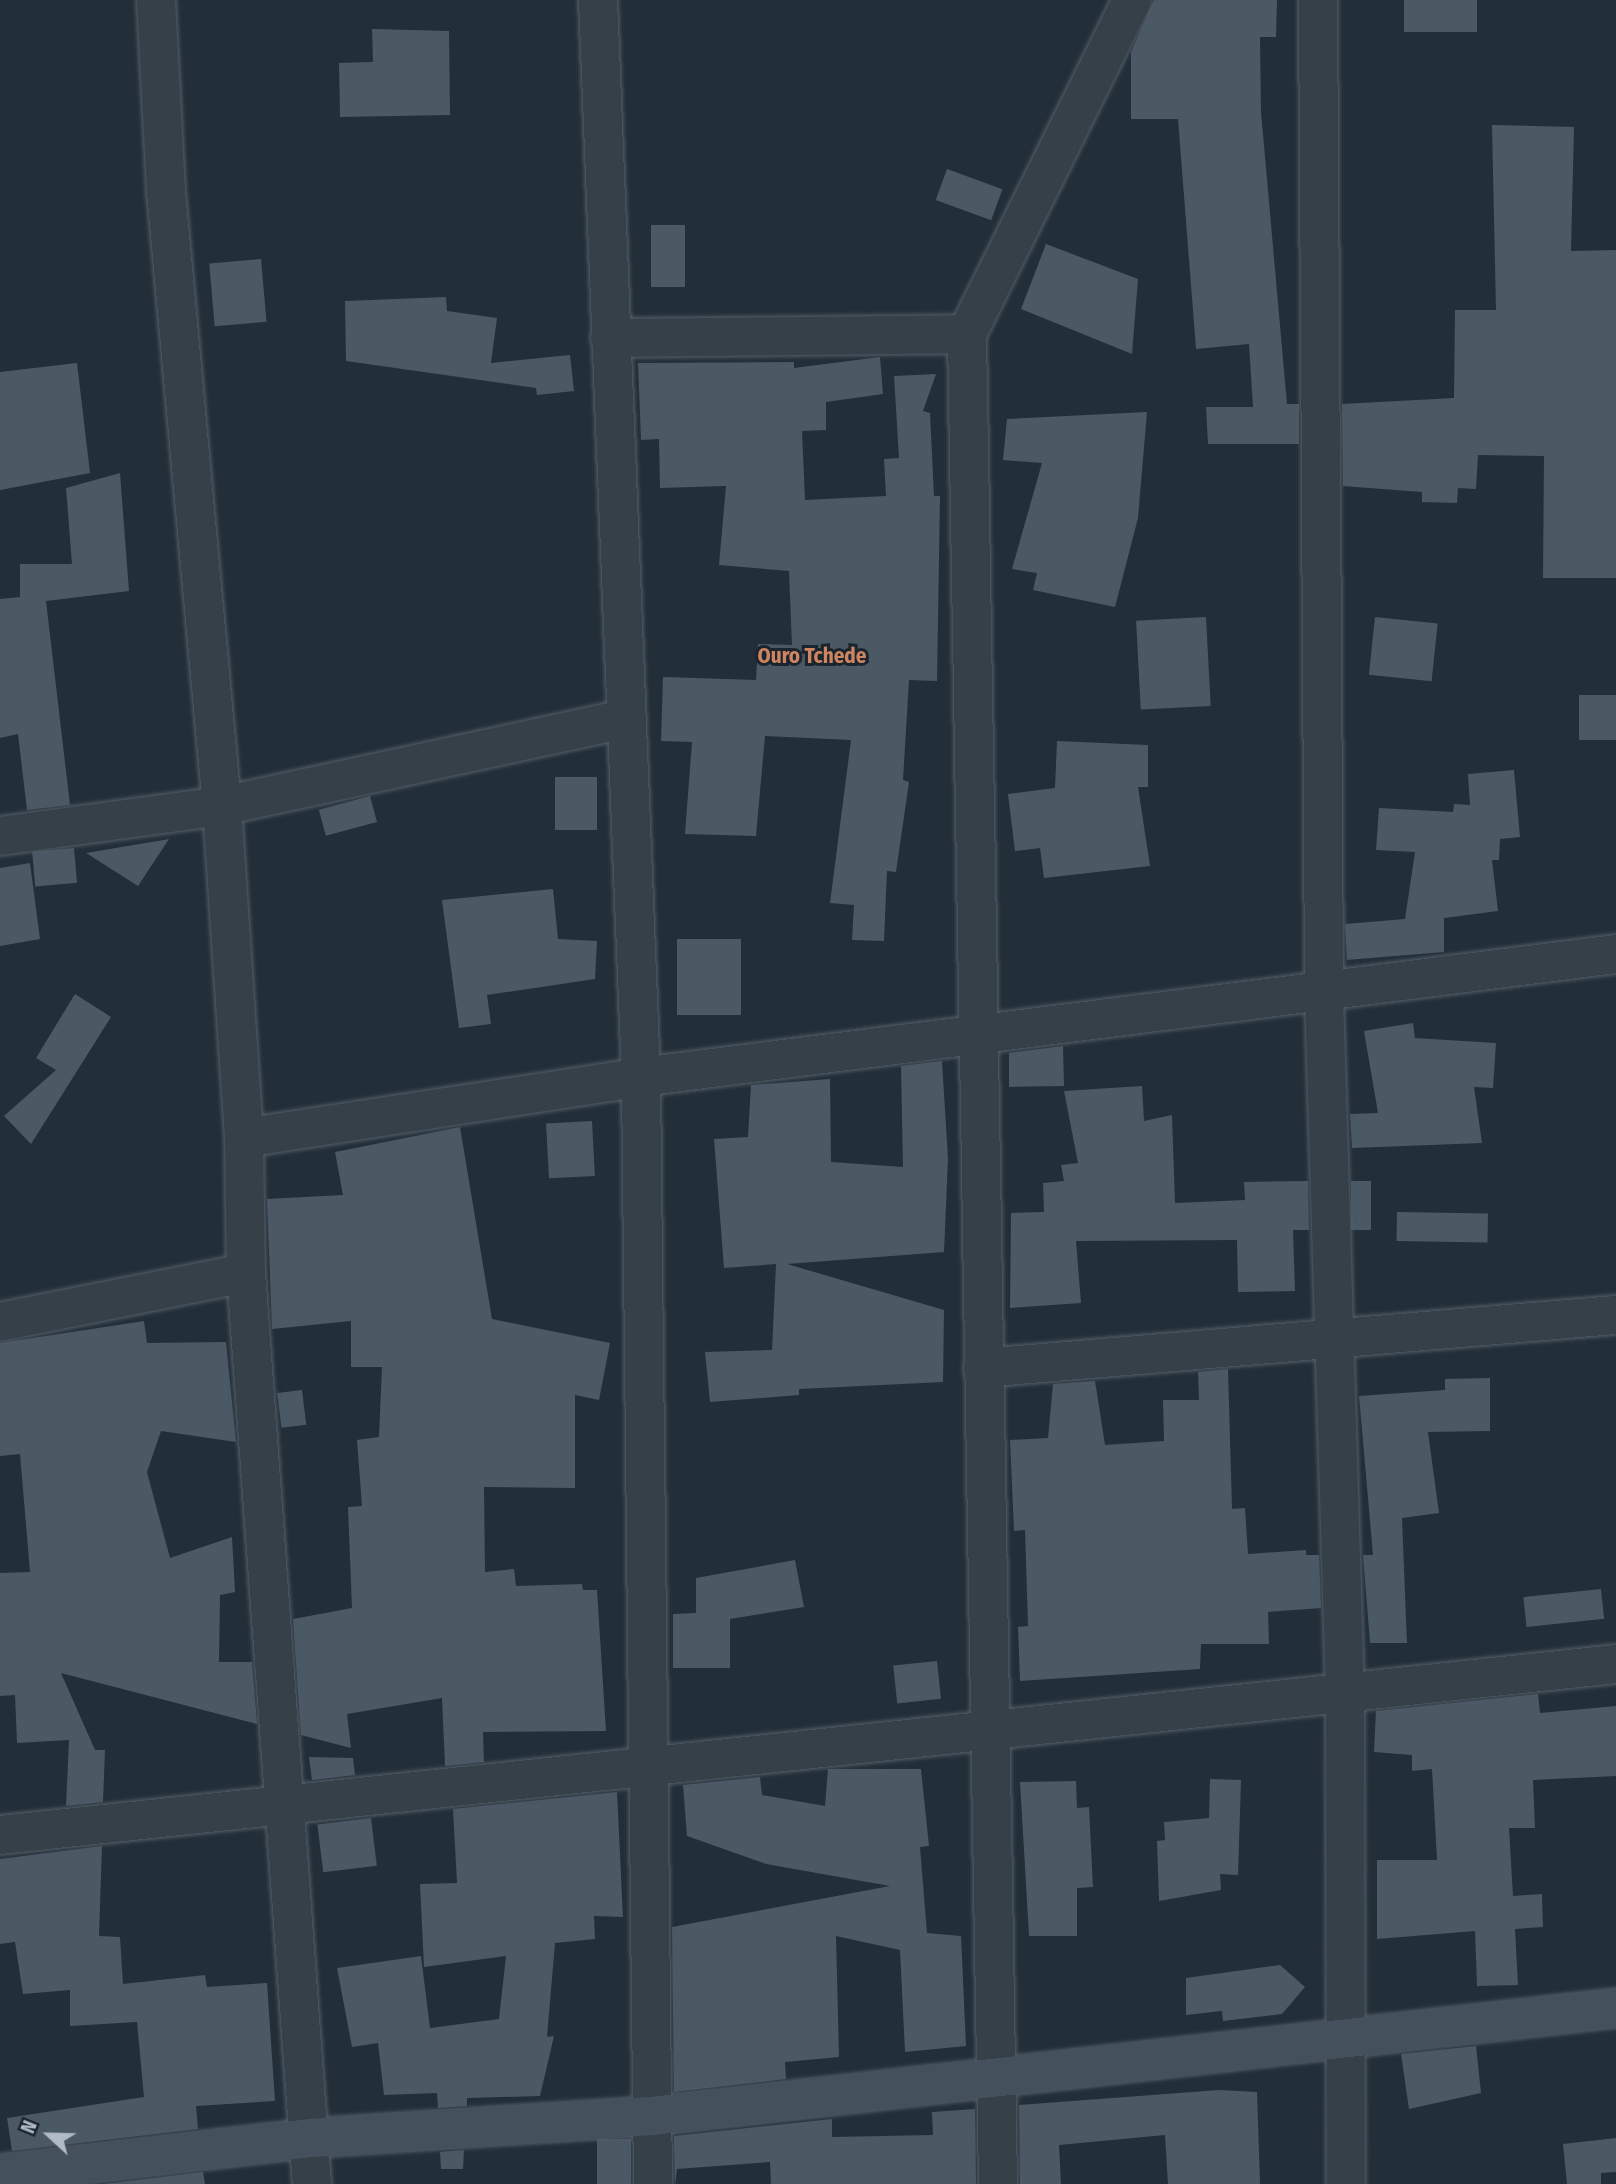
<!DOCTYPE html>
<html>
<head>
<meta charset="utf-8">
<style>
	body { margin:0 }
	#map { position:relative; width:1616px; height:2184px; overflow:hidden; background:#222f39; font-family:"Fira Sans Condensed",sans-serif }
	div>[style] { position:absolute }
	.building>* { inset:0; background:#4b5965; transform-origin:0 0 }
	.roads { filter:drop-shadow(0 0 2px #545e67) drop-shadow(0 0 2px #545e67) }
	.minor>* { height:38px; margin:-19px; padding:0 19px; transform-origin:19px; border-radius:19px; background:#364049 }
	.secondary>* { height:38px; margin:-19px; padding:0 19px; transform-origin:19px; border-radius:19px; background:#44505c }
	span { translate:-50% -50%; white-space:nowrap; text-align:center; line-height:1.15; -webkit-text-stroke:6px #1b252e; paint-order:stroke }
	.quarter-label { font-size:21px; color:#d08562; font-weight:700 }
	.north { position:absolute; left:14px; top:2100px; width:70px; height:70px; -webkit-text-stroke:5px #1b252e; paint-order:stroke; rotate:292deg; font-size:19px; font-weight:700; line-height:28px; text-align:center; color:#b1bbc6 }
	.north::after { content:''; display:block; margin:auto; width:24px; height:32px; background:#b1bbc6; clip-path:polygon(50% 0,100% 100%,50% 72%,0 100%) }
</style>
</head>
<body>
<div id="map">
	<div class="building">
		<i style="clip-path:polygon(1154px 0,1277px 0,1276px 37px,1260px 37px,1261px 112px,1287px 404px,1299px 404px,1299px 444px,1208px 444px,1206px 407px,1253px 407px,1249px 344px,1196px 349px,1178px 119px,1131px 119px,1131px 52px)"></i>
		<i style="left:1404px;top:0;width:73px;height:32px"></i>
		<i style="clip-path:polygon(372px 29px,449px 31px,450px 115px,340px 117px,339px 63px,373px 62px)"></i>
		<i style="clip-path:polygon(1492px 125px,1574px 127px,1571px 251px,1616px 250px,1616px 578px,1543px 578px,1544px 456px,1478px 455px,1476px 489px,1458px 488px,1457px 503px,1422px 502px,1422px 492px,1343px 486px,1342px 404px,1454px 398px,1455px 310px,1496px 310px)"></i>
		<i style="left:947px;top:169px;width:59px;height:33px;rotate:20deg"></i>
		<i style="left:651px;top:225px;width:34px;height:62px"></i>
		<i style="clip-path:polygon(1046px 244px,1138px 279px,1132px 354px,1021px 309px)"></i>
		<i style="left:261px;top:259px;width:63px;height:52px;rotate:85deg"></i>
		<i style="clip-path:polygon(446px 297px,447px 311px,497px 318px,491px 363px,570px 355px,574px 391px,537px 395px,536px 388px,346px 361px,345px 301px)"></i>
		<i style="clip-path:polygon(880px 357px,883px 394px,826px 402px,826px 430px,802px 431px,805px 500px,886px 496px,884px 459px,899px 458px,894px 376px,936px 374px,923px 411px,930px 413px,934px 496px,940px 496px,937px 681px,909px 680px,903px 780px,909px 782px,896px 872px,887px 871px,884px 941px,852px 940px,854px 905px,830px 903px,851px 740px,765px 736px,756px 836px,685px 834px,692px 742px,661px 741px,663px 677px,756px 680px,758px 644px,792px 645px,789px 571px,719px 565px,726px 486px,660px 488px,659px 439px,641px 440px,638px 363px,794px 362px,794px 368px)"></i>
		<i style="clip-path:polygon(77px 363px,90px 473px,0 490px,0 372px)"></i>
		<i style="clip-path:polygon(1147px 412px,1138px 518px,1115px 607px,1033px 590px,1037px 573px,1012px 569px,1042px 463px,1003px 460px,1007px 419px)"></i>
		<i style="clip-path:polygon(120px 473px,129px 591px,46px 601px,70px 805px,27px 810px,18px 734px,0 738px,0 599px,20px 597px,20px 564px,72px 564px,66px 488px)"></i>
		<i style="left:1206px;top:617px;width:89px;height:70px;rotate:87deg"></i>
		<i style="left:1375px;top:617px;width:63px;height:58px;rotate:6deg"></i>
		<i style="left:1616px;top:695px;width:45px;height:37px;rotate:90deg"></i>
		<i style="clip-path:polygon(1057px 741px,1148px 745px,1148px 787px,1138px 787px,1150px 866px,1044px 878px,1040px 848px,1015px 851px,1008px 794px,1055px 788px)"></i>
		<i style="clip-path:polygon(1514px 770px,1520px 837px,1500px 839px,1499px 860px,1492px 860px,1498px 911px,1444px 918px,1444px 952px,1347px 960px,1345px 924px,1405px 919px,1415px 852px,1376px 850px,1379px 808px,1453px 812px,1454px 804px,1470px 805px,1468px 774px)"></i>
		<i style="left:555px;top:777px;width:42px;height:53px"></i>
		<i style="left:370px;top:796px;width:27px;height:53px;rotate:75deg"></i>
		<i style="clip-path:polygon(169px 839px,138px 886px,86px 853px)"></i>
		<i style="left:74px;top:848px;width:35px;height:42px;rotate:85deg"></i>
		<i style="clip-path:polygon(30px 863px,40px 939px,0 946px,0 868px)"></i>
		<i style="clip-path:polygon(553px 889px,558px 939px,597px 941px,595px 979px,487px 995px,491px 1024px,459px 1028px,442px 900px)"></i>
		<i style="left:741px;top:939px;width:76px;height:64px;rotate:90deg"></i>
		<i style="clip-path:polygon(75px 994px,111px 1017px,31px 1144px,4px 1116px,56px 1070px,36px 1058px)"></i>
		<i style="clip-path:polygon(1413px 1023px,1415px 1038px,1496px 1043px,1493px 1088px,1474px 1087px,1482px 1143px,1352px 1148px,1350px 1114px,1378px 1113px,1364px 1031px)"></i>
		<i style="clip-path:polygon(1063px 1046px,1064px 1086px,1009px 1087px,1009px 1053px)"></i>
		<i style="clip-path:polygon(942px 1061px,948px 1159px,944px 1252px,787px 1264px,944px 1310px,943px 1382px,799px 1389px,799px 1395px,710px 1402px,705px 1352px,772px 1350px,776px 1264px,724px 1268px,714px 1139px,748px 1137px,751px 1085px,830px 1079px,831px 1162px,903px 1167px,901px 1066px)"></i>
		<i style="clip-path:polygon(1142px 1086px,1144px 1121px,1172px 1115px,1175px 1203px,1245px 1200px,1244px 1182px,1308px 1181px,1309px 1230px,1293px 1230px,1295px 1291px,1238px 1292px,1237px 1240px,1076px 1241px,1081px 1303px,1010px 1308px,1011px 1213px,1044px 1212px,1043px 1183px,1064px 1181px,1061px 1165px,1078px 1163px,1064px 1091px)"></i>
		<i style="left:592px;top:1121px;width:55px;height:46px;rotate:87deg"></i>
		<i style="clip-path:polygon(460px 1127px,492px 1319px,610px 1343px,599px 1400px,575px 1395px,575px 1488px,484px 1487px,485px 1572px,514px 1569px,516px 1586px,582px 1584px,583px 1590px,597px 1590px,606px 1731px,483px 1732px,484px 1762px,445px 1766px,442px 1698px,347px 1714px,351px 1748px,301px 1735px,293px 1619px,352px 1608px,348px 1507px,362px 1506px,357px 1440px,379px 1437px,382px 1367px,351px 1367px,351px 1321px,272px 1329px,267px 1199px,343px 1195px,335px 1152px)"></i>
		<i style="left:1351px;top:1181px;width:20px;height:49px"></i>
		<i style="left:1397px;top:1212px;width:91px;height:29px;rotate:1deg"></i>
		<i style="clip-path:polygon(144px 1321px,147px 1343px,226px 1342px,236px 1442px,161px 1431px,147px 1472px,170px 1558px,232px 1537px,235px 1592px,220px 1595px,219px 1662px,252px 1662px,257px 1724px,61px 1673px,95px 1750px,105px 1750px,103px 1802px,66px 1806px,69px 1740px,17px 1743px,15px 1695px,0 1696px,0 1573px,30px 1572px,20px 1454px,0 1456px,0 1343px)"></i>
		<i style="clip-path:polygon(1228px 1369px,1232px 1509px,1245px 1508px,1248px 1554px,1306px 1550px,1306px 1555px,1319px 1555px,1321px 1608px,1268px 1612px,1269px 1644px,1201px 1644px,1200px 1669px,1020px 1681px,1018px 1627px,1028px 1626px,1025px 1530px,1014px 1531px,1010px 1440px,1048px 1438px,1053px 1384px,1095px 1381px,1105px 1445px,1164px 1441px,1163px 1400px,1199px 1400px,1198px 1372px)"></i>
		<i style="clip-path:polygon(1490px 1378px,1490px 1431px,1428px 1432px,1439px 1513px,1402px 1518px,1407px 1643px,1370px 1643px,1363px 1555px,1373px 1555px,1359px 1396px,1445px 1390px,1445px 1379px)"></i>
		<i style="left:302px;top:1390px;width:35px;height:25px;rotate:83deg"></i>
		<i style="clip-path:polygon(795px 1560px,804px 1607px,730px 1619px,730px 1668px,673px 1668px,673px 1614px,696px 1613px,696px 1578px)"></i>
		<i style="left:1601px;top:1589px;width:30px;height:78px;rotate:84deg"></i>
		<i style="left:937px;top:1661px;width:38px;height:44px;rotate:84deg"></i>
		<i style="clip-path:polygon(1538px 1694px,1540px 1713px,1616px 1706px,1616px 1776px,1533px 1780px,1535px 1828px,1509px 1828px,1513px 1896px,1542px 1894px,1543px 1927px,1515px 1929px,1518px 1985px,1477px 1986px,1475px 1931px,1377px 1939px,1377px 1860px,1437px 1860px,1432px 1769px,1412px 1771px,1412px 1755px,1374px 1752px,1376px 1711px)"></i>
		<i style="clip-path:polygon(309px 1757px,353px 1758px,355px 1775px,312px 1780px)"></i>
		<i style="clip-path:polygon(828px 1769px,921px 1769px,929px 1846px,920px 1847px,927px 1933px,961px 1936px,966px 2046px,905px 2052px,900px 1950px,836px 1936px,839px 2057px,785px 2062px,786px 2079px,674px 2092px,672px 1927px,890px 1886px,766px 1864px,687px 1836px,683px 1785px,760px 1777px,762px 1795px,825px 1806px)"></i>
		<i style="clip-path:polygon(1210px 1779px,1241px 1780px,1238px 1875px,1220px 1874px,1221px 1890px,1159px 1901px,1157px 1841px,1165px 1840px,1164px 1822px,1209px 1818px)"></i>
		<i style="clip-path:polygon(1076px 1781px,1077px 1808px,1089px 1807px,1093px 1887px,1077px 1888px,1077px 1936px,1029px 1936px,1020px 1782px)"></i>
		<i style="clip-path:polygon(617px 1792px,623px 1917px,594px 1916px,595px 1939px,555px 1943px,547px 2037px,554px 2036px,540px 2096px,467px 2098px,467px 2106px,438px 2108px,437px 2093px,384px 2095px,378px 2043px,352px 2047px,337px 1968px,421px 1956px,430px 2028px,499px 2019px,506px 1956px,424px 1967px,420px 1884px,457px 1883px,453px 1809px)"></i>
		<i style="left:371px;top:1818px;width:48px;height:54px;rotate:83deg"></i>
		<i style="clip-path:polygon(102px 1846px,99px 1936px,120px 1937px,123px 1984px,205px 1975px,207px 1987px,267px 1983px,275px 2101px,196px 2106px,198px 2129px,12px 2151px,7px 2118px,144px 2097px,137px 2022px,70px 2026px,70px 1990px,23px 1994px,15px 1942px,0 1944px,0 1859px)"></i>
		<i style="clip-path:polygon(1280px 1965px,1305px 1987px,1282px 2014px,1223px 2021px,1222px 2011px,1186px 2015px,1186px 1978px)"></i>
		<i style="clip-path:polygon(1476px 2046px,1481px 2093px,1409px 2109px,1401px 2054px)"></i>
		<i style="clip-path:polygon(1219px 2090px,1257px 2092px,1260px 2184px,1168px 2184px,1165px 2135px,1059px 2145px,1061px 2184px,1020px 2184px,1019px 2105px)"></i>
		<i style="clip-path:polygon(975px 2109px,976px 2184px,771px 2184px,770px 2162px,677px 2169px,675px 2184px,674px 2136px,832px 2119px,832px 2137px,933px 2135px,932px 2112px)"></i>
		<i style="clip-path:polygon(1616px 2138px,1616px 2172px,1601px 2173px,1601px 2184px,1567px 2184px,1563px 2144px)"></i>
		<i style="left:631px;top:2139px;width:45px;height:34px;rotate:90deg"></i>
		<i style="clip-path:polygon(464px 2150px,463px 2169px,441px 2169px,440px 2152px)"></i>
		<i style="clip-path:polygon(203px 2172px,205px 2184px,104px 2184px)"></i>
	</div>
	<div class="roads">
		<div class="minor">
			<i style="left:156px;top:0;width:191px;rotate:87deg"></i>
			<i style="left:166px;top:191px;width:618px;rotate:84.8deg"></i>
			<i style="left:222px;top:806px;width:333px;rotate:86.2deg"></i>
			<i style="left:244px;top:1138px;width:135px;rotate:89.2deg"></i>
			<i style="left:246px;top:1273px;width:913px;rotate:85.86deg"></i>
			<i style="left:598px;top:0;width:1078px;rotate:87.71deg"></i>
			<i style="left:641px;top:1077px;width:1107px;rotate:89.38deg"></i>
			<i style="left:1318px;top:0;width:994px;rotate:89.65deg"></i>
			<i style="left:1324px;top:994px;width:699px;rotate:88.28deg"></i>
			<i style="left:1345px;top:1693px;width:491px;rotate:89.9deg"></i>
			<i style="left:610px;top:338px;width:357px;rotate:-0.6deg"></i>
			<i style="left:0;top:836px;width:224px;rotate:-7.7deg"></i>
			<i style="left:222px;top:806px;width:410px;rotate:-12.2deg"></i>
			<i style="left:244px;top:1138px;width:402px;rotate:-8.7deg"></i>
			<i style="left:641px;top:1077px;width:983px;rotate:-7.19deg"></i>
			<i style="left:0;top:1322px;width:251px;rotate:-11.3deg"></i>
			<i style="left:983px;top:1368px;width:635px;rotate:-4.79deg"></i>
			<i style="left:0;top:1835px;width:1625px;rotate:-6.04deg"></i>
			<i style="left:998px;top:2184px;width:1850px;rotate:-90.96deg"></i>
			<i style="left:967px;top:334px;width:373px;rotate:-63.7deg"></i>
		</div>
		<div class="secondary">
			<i style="left:0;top:2174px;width:313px;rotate:-6.6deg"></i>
			<i style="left:311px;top:2138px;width:342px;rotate:-3.7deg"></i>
			<i style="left:652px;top:2116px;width:970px;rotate:-6.39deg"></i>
		</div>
	</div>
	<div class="quarter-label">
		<span style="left:812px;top:656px">Ouro Tchede</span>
	</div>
	<div class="north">N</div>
</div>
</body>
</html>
